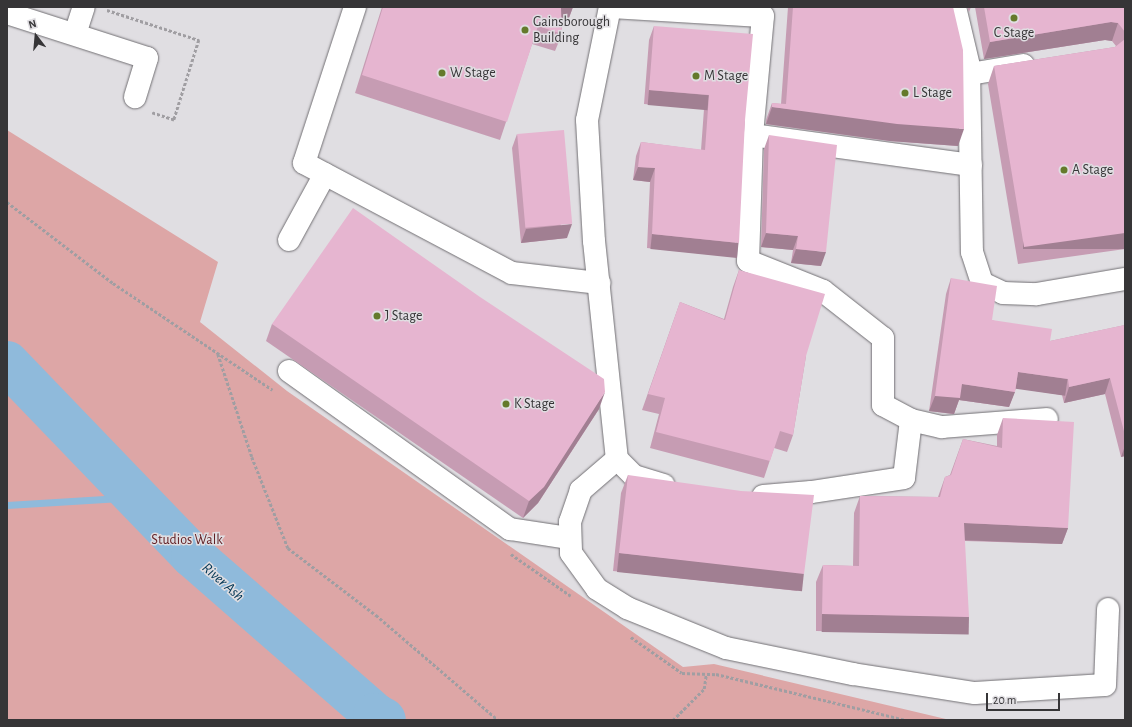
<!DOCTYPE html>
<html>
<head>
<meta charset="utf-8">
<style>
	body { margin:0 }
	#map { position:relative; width:1132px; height:727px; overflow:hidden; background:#e0dee2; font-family:"Alegreya Sans",sans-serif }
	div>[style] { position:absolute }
	.green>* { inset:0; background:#dda6a6 }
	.stream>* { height:7px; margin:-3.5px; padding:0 3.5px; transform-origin:3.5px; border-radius:3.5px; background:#8fbadb }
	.river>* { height:44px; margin:-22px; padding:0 22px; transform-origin:22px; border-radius:22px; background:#8fbadb }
	.path>* { height:2.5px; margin-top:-1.25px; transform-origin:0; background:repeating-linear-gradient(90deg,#a09ea2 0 3px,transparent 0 5px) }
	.roads { filter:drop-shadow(0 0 1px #727074) drop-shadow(0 0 1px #727074) }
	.minor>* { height:22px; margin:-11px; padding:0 11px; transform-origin:11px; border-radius:11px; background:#fff }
	.wall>* { inset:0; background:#c69cb3 }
	.shaded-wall>* { inset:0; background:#a17f92; transform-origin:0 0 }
	.building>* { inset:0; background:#e6b5d0; transform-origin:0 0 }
	.dots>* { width:11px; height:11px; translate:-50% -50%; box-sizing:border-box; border:2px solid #e0dee2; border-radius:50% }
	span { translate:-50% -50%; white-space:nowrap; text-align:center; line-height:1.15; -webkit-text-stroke:3px #e0dee2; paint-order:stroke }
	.poi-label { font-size:14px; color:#363537 }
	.left { translate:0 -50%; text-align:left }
	.park-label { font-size:14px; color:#601e23 }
	.water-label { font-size:15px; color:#003655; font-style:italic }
	.frame { position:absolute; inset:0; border:8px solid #363537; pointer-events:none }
	.north { position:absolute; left:16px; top:16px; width:40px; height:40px; -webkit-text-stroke:3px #e0dee2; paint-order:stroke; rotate:344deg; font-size:11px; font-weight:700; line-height:16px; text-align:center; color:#363537 }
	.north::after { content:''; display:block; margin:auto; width:14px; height:18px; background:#363537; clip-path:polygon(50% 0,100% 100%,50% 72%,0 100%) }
	.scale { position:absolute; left:986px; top:693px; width:74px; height:18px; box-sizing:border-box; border:2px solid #363537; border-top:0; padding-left:5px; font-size:12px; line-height:14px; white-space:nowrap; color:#363537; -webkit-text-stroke:3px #e0dee2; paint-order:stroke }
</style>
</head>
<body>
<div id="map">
	<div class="green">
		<i style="clip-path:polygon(7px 130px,218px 262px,200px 322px,287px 391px,683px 667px,714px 664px,950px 720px,7px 720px)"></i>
	</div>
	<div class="stream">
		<i style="left:7px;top:505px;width:130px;rotate:-3.5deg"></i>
	</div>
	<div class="river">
		<i style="left:7px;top:363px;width:268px;rotate:46.1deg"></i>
		<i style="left:193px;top:556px;width:242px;rotate:41.1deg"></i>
		<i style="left:375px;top:715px;width:10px;rotate:29deg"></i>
	</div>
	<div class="path">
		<i style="left:107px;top:10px;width:97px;rotate:18.1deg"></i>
		<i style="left:199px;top:40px;width:84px;rotate:107.4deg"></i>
		<i style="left:174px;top:120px;width:23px;rotate:-162deg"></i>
		<i style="left:7px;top:202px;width:133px;rotate:37.4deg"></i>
		<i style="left:113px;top:283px;width:192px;rotate:33.8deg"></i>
		<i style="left:218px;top:354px;width:108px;rotate:71.7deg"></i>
		<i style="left:252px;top:457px;width:98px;rotate:68.4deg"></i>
		<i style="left:288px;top:548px;width:111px;rotate:37.3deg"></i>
		<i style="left:376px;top:615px;width:161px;rotate:40.7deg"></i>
		<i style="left:511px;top:554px;width:73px;rotate:35deg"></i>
		<i style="left:631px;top:637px;width:62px;rotate:35.2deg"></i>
		<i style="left:682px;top:673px;width:34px;rotate:2deg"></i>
		<i style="left:716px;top:674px;width:195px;rotate:13.6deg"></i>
		<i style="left:673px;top:720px;width:44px;rotate:-45deg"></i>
		<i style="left:704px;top:689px;width:15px;rotate:-82deg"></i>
	</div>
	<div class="roads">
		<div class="minor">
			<i style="left:355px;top:7px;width:164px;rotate:108.1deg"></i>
			<i style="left:304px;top:163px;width:235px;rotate:27.9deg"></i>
			<i style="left:512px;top:273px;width:88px;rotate:6.6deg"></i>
			<i style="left:610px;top:7px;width:115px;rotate:101.5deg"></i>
			<i style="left:587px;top:120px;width:121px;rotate:86.7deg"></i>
			<i style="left:594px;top:241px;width:219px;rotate:84deg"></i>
			<i style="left:617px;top:459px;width:24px;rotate:45deg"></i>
			<i style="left:634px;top:476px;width:31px;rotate:17deg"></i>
			<i style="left:610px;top:7px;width:153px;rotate:3.4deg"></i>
			<i style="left:763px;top:16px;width:120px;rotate:95.3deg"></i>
			<i style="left:752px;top:135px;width:126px;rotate:91.8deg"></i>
			<i style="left:748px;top:261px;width:81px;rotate:21.8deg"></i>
			<i style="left:823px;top:291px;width:76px;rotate:38.1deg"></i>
			<i style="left:883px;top:338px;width:67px;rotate:90deg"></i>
			<i style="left:883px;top:405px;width:32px;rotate:28deg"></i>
			<i style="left:911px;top:420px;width:58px;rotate:96.9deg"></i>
			<i style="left:904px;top:478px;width:94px;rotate:171.4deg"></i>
			<i style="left:811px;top:492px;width:48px;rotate:175.2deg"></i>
			<i style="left:955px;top:7px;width:61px;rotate:76.7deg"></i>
			<i style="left:969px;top:66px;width:186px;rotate:89.1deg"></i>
			<i style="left:972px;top:252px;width:33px;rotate:72deg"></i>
			<i style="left:982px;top:283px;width:23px;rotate:25deg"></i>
			<i style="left:1003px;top:293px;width:34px;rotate:2deg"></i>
			<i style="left:1037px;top:294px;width:89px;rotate:-9.7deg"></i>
			<i style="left:7px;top:13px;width:147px;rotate:17.8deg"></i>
			<i style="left:147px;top:58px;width:41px;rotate:107.1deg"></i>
			<i style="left:75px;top:34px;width:28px;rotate:-72deg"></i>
			<i style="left:970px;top:74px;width:54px;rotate:-9.6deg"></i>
			<i style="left:752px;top:135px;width:221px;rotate:7.8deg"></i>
			<i style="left:289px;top:240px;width:75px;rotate:-61.4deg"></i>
			<i style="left:289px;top:371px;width:272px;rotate:35.6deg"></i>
			<i style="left:510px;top:529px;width:60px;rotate:8.7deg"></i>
			<i style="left:911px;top:420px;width:32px;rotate:13deg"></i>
			<i style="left:942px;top:427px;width:105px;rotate:-4.4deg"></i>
			<i style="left:617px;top:459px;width:48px;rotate:139.3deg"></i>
			<i style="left:581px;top:490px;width:34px;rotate:109deg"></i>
			<i style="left:570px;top:522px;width:31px;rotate:88deg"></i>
			<i style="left:571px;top:553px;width:44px;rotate:54.2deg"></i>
			<i style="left:597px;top:589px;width:36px;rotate:32deg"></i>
			<i style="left:627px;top:608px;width:107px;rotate:22deg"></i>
			<i style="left:726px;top:648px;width:130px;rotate:11.6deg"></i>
			<i style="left:853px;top:674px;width:123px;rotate:8.9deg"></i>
			<i style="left:975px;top:693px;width:130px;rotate:-3.5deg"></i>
			<i style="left:1105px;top:685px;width:76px;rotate:-87.7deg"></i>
		</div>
	</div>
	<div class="wall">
		<i style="clip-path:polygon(382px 7px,573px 7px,567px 23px,562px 24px,562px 34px,555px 51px,532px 44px,500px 140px,355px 93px)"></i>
		<i style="clip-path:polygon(788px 7px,953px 7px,958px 146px,890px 141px,766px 124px,766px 120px,772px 103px,781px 104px)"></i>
		<i style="clip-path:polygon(967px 7px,971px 7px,969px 12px)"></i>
		<i style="clip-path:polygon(975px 7px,1125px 7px,1125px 249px,1018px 264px,988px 84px,994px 66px,1115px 47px,1116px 46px,1112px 41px,1105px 40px,984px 59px)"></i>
		<i style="clip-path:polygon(654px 26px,745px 120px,734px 257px,647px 248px,650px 182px,633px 180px,636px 156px,641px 142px,701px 150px,704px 109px,644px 104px,649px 40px)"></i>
		<i style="clip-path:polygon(517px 134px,567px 238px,521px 243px,512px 148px)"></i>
		<i style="clip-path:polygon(769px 135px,821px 266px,791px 263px,793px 250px,761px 247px,764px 149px)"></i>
		<i style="clip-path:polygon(739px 270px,806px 356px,793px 435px,787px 452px,774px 448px,764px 478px,650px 448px,659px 414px,642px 410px,680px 302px,724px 319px,733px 287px)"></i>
		<i style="clip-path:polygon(951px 278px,992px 320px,1050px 341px,1125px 325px,1125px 456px,1121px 457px,1105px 394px,1064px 403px,1062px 395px,1016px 388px,1009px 407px,959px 400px,954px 414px,929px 411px,946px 294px)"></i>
		<i style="clip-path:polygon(272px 324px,599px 409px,538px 503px,523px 518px,266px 341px)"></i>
		<i style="clip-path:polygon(1003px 418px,1068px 528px,1062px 544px,965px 541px,963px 634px,816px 631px,816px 582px,823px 565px,853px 566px,854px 513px,860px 496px,938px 497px,945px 477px,950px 475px,963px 439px,997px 446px,997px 435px)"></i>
		<i style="clip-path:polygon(628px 475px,798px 591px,613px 571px,621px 493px)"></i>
	</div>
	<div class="shaded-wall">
		<i style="clip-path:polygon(565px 7px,573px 7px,567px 23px,555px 25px,561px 8px)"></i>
		<i style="clip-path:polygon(1111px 22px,1118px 23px,1112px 41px,1105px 40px,984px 59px,990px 42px)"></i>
		<i style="left:649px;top:90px;width:60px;height:15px;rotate:5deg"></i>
		<i style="clip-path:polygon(772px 107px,964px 129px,958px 146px,890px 141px,766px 124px)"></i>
		<i style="clip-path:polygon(638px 167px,655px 168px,650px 182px,633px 180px)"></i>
		<i style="clip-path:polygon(572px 224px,567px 238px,521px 243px,526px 229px)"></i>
		<i style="clip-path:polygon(766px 233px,798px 236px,793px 250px,761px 247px)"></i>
		<i style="left:1125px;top:233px;width:16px;height:102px;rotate:90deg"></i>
		<i style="left:652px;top:234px;width:87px;height:15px;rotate:6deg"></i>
		<i style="clip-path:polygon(796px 249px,826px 252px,821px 266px,791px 263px)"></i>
		<i style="left:1018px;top:372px;width:50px;height:17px;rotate:8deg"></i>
		<i style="clip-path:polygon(1110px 378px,1105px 394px,1064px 403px,1069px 387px)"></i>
		<i style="clip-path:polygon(962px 384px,1015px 392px,1009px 407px,959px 400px,954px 414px,929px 411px,935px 396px)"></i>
		<i style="clip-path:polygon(605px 392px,599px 409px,538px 503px,523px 518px,529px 501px)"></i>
		<i style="clip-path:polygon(1125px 446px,1125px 456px,1121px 457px)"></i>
		<i style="clip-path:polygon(964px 523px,1068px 528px,1062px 544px,958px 540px)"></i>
		<i style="left:619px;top:553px;width:186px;height:19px;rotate:6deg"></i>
		<i style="left:822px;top:614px;width:147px;height:18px;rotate:1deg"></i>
	</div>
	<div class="building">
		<i style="clip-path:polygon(383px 7px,565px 7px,561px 8px,562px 34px,538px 26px,507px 122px,362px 75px)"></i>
		<i style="clip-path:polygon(793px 7px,953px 7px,963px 50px,964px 129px,897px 124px,772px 107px,772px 103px,786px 104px)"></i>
		<i style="clip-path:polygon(984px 7px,1125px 7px,1125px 32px,1118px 23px,1111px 22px,990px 42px)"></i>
		<i style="clip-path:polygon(654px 26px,753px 34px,745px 120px,739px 243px,652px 234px,655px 168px,638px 167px,641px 142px,705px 150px,709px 95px,649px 90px)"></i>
		<i style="clip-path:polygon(1125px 38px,1125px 233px,1024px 247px,994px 66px,1115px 47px,1125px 39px)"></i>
		<i style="left:564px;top:130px;width:94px;height:47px;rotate:85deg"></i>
		<i style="clip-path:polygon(769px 135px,837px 145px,826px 252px,796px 249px,798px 236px,766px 233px)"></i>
		<i style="clip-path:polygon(353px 208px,480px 297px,604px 379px,605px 392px,544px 487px,529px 501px,272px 324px)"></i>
		<i style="clip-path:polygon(739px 270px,825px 294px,806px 356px,793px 435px,780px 431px,770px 461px,656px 432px,665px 398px,648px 394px,680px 302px,725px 320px)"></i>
		<i style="clip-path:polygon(951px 278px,997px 286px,992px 320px,1052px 329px,1050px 341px,1125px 325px,1125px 435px,1110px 378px,1069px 387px,1068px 379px,1018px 372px,1015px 392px,962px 384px,960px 398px,935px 396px)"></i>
		<i style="clip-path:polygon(1003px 418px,1074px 422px,1068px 528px,964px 523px,969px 617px,822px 614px,823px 565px,859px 566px,860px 496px,940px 497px,945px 477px,951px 475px,963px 439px,1002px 448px)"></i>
		<i style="clip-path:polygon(628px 475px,741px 491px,814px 495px,804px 574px,619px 553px)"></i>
	</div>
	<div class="dots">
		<i style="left:1014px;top:18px;background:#647a2b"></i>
		<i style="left:525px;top:30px;background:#647a2b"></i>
		<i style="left:442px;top:73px;background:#647a2b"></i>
		<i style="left:696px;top:76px;background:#647a2b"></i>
		<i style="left:905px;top:93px;background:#647a2b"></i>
		<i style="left:1064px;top:170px;background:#647a2b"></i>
		<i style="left:377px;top:316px;background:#647a2b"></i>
		<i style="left:506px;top:404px;background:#647a2b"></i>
	</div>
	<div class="poi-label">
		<span class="left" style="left:533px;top:30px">Gainsborough<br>Building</span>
		<span style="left:1014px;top:33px">C Stage</span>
		<span class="left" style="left:450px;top:73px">W Stage</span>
		<span class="left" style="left:704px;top:76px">M Stage</span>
		<span class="left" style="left:913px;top:93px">L Stage</span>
		<span class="left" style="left:1072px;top:170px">A Stage</span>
		<span class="left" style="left:385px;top:316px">J Stage</span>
		<span class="left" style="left:514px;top:404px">K Stage</span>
	</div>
	<div class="park-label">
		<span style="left:187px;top:540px">Studios Walk</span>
	</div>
	<div class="water-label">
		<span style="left:223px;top:582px;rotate:41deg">River Ash</span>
	</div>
	<div class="frame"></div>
	<div class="north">N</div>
	<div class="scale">20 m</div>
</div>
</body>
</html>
